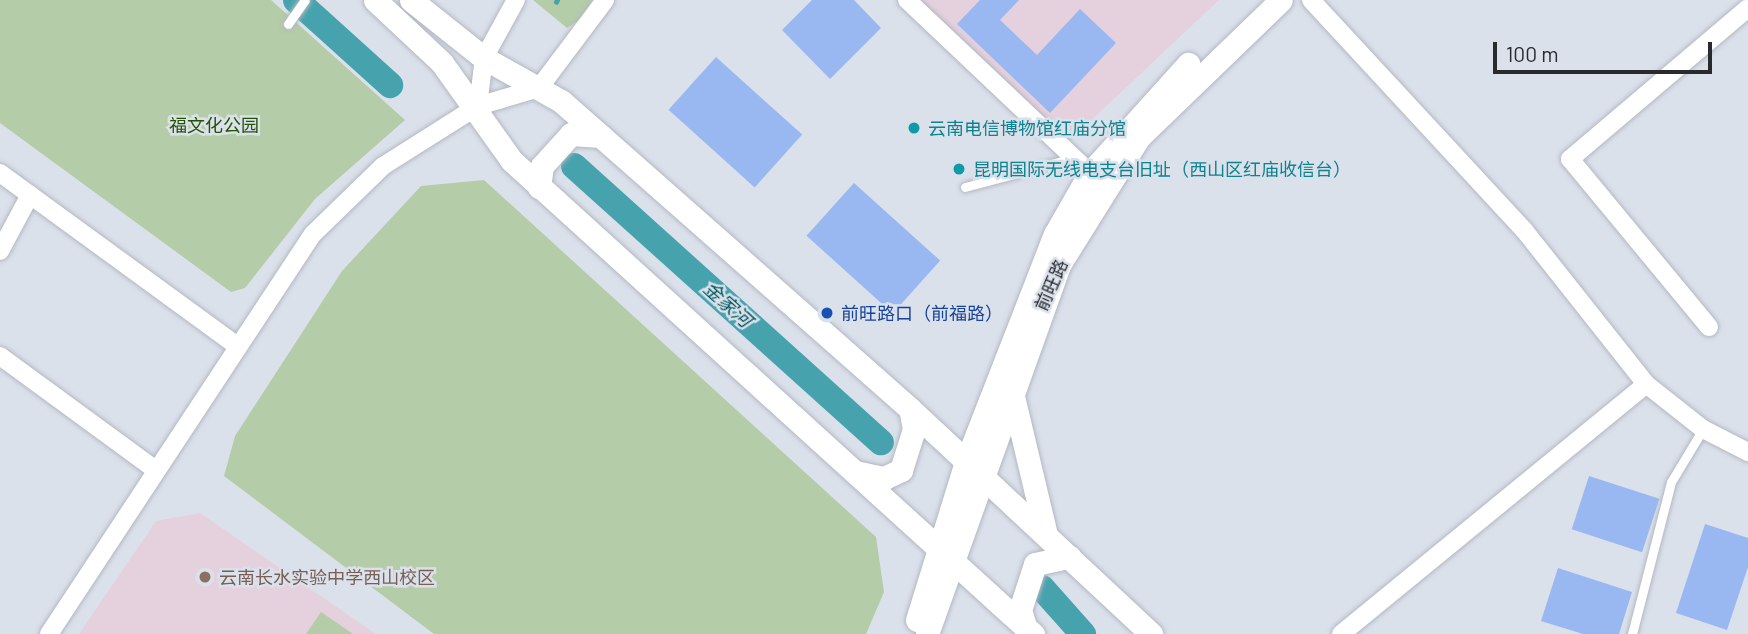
<!DOCTYPE html>
<html>
<head>
<meta charset="utf-8">
<style>
	body { margin:0 }
	#map { position:relative; width:1748px; height:634px; overflow:hidden; background:#dbe1eb; font-family:Barlow,"Noto Sans SC",sans-serif }
	div>[style] { position:absolute }
	.education>* { inset:0; background:#e5d0de }
	.green>* { inset:0; background:#b4cca8 }
	.stream>* { height:4.5px; margin:-2.25px; padding:0 2.25px; transform-origin:2.25px; border-radius:2.25px; background:#46a3ae }
	.river>* { height:26px; margin:-13px; padding:0 13px; transform-origin:13px; border-radius:13px; background:#46a3ae }
	.building>* { inset:0; background:#99b8f1; transform-origin:0 0 }
	.roads { filter:drop-shadow(0 0 2px #b3b8c2) drop-shadow(0 0 2px #b3b8c2) }
	.service>* { height:9px; margin:-4.5px; padding:0 4.5px; transform-origin:4.5px; border-radius:4.5px; background:#fff }
	.minor>* { height:18px; margin:-9px; padding:0 9px; transform-origin:9px; border-radius:9px; background:#fff }
	.tertiary>* { height:23px; margin:-11.5px; padding:0 11.5px; transform-origin:11.5px; border-radius:11.5px; background:#fff }
	.dots>* { width:19px; height:19px; translate:-50% -50%; box-sizing:border-box; border:4px solid #dbe1eb; border-radius:50% }
	span { translate:-50% -50%; white-space:nowrap; text-align:center; line-height:1.15; -webkit-text-stroke:5px #dbe1eb; paint-order:stroke }
	.park-label { font-size:18px; color:#245300 }
	.culture-label { font-size:18px; color:#0d838f }
	.left { translate:0 -50%; text-align:left }
	.street-label { font-size:18px; color:#282a2e }
	.transit-label { font-size:18px; color:#164399 }
	.education-label { font-size:18px; color:#785e54 }
	.water-label { font-size:19px; color:#00565e; font-style:italic }
	.scale { position:absolute; left:1493px; top:42px; width:219px; height:32px; box-sizing:border-box; border:4px solid #282a2e; border-top:0; padding-left:9px; font-size:21px; line-height:24px; white-space:nowrap; color:#282a2e; -webkit-text-stroke:5px #dbe1eb; paint-order:stroke }
</style>
</head>
<body>
<div id="map">
	<div class="education">
		<i style="clip-path:polygon(919px 0,1219px 0,1066px 144px)"></i>
		<i style="clip-path:polygon(200px 513px,376px 634px,79px 634px,156px 521px)"></i>
	</div>
	<div class="green">
		<i style="clip-path:polygon(0 0,271px 0,405px 120px,315px 199px,245px 288px,231px 292px,0 123px)"></i>
		<i style="clip-path:polygon(533px 0,592px 0,583px 18px,567px 28px)"></i>
		<i style="clip-path:polygon(484px 180px,876px 537px,884px 592px,866px 634px,434px 634px,224px 476px,235px 436px,342px 271px,421px 186px)"></i>
		<i style="clip-path:polygon(321px 612px,353px 634px,306px 634px)"></i>
	</div>
	<div class="stream">
		<i style="left:556px;top:2px;width:2px;rotate:-63deg"></i>
	</div>
	<div class="river">
		<i style="left:296px;top:0;width:127px;rotate:42.1deg"></i>
		<i style="left:574px;top:166px;width:413px;rotate:42deg"></i>
		<i style="left:1042px;top:588px;width:62px;rotate:48.3deg"></i>
	</div>
	<div class="building">
		<i style="clip-path:polygon(812px 0,854px 0,881px 28px,830px 79px,782px 30px)"></i>
		<i style="clip-path:polygon(980px 0,1019px 0,1000px 20px,1037px 55px,1080px 9px,1116px 43px,1050px 113px,957px 24px)"></i>
		<i style="left:716px;top:57px;width:116px;height:71px;rotate:42deg"></i>
		<i style="left:854px;top:183px;width:116px;height:71px;rotate:42deg"></i>
		<i style="left:1589px;top:476px;width:74px;height:56px;rotate:18deg"></i>
		<i style="clip-path:polygon(1705px 524px,1748px 538px,1748px 567px,1727px 630px,1676px 613px)"></i>
		<i style="clip-path:polygon(1558px 568px,1632px 592px,1619px 634px,1583px 634px,1541px 621px)"></i>
	</div>
	<div class="roads">
		<div class="service">
			<i style="left:288px;top:24px;width:29px;rotate:-55deg"></i>
			<i style="left:965px;top:187px;width:113px;rotate:-14.9deg"></i>
			<i style="left:1632px;top:634px;width:157px;rotate:-75.6deg"></i>
			<i style="left:1671px;top:482px;width:62px;rotate:-58.9deg"></i>
		</div>
		<div class="minor">
			<i style="left:907px;top:0;width:252px;rotate:43.4deg"></i>
			<i style="left:1311px;top:0;width:313px;rotate:47.2deg"></i>
			<i style="left:1524px;top:230px;width:196px;rotate:51.6deg"></i>
			<i style="left:1646px;top:384px;width:73px;rotate:38.3deg"></i>
			<i style="left:1703px;top:429px;width:51px;rotate:27.1deg"></i>
			<i style="left:478px;top:106px;width:48px;rotate:-82.9deg"></i>
			<i style="left:484px;top:58px;width:66px;rotate:-61.1deg"></i>
			<i style="left:0;top:173px;width:293px;rotate:36.1deg"></i>
			<i style="left:0;top:251px;width:64px;rotate:-61.8deg"></i>
			<i style="left:1709px;top:327px;width:218px;rotate:-129.6deg"></i>
			<i style="left:1570px;top:159px;width:233px;rotate:-40.3deg"></i>
			<i style="left:0;top:356px;width:193px;rotate:36.2deg"></i>
			<i style="left:49px;top:634px;width:479px;rotate:-56.6deg"></i>
			<i style="left:313px;top:234px;width:98px;rotate:-44.2deg"></i>
			<i style="left:383px;top:166px;width:112px;rotate:-32.3deg"></i>
			<i style="left:478px;top:106px;width:64px;rotate:-16.4deg"></i>
			<i style="left:539px;top:88px;width:110px;rotate:-53.1deg"></i>
			<i style="left:1341px;top:634px;width:394px;rotate:-39.3deg"></i>
		</div>
		<div class="tertiary">
			<i style="left:375px;top:0;width:92px;rotate:43.2deg"></i>
			<i style="left:442px;top:63px;width:120px;rotate:54.5deg"></i>
			<i style="left:512px;top:161px;width:704px;rotate:42.24deg"></i>
			<i style="left:411px;top:0;width:93px;rotate:38.5deg"></i>
			<i style="left:484px;top:58px;width:88px;rotate:29.2deg"></i>
			<i style="left:561px;top:101px;width:465px;rotate:41.4deg"></i>
			<i style="left:910px;top:409px;width:330px;rotate:43deg"></i>
			<i style="left:539px;top:187px;width:21px;rotate:-82deg"></i>
			<i style="left:542px;top:166px;width:43px;rotate:-47.8deg"></i>
			<i style="left:571px;top:134px;width:30px;rotate:4deg"></i>
			<i style="left:1011px;top:388px;width:151px;rotate:76.6deg"></i>
			<i style="left:855px;top:472px;width:30px;rotate:12deg"></i>
			<i style="left:884px;top:478px;width:19px;rotate:-25deg"></i>
			<i style="left:901px;top:470px;width:43px;rotate:-72.4deg"></i>
			<i style="left:914px;top:429px;width:20px;rotate:-101deg"></i>
			<i style="left:917px;top:620px;width:165px;rotate:-72.8deg"></i>
			<i style="left:966px;top:462px;width:245px;rotate:-68.7deg"></i>
			<i style="left:1055px;top:234px;width:70px;rotate:-60.2deg"></i>
			<i style="left:1090px;top:173px;width:147px;rotate:-48deg"></i>
			<i style="left:1025px;top:626px;width:17px;rotate:-107deg"></i>
			<i style="left:1020px;top:610px;width:48px;rotate:-71.9deg"></i>
			<i style="left:1035px;top:564px;width:35px;rotate:-12deg"></i>
			<i style="left:927px;top:634px;width:392px;rotate:-70.3deg"></i>
			<i style="left:1059px;top:265px;width:151px;rotate:-58deg"></i>
			<i style="left:1139px;top:137px;width:197px;rotate:-44deg"></i>
		</div>
	</div>
	<div class="dots">
		<i style="left:914px;top:128px;background:#0f9aa8"></i>
		<i style="left:959px;top:169px;background:#0f9aa8"></i>
		<i style="left:827px;top:313px;background:#1a4fb4"></i>
		<i style="left:205px;top:577px;background:#8d6e63"></i>
	</div>
	<div class="park-label">
		<span style="left:214px;top:125px">福文化公园</span>
	</div>
	<div class="culture-label">
		<span class="left" style="left:928px;top:128px">云南电信博物馆红庙分馆</span>
		<span class="left" style="left:973px;top:169px">昆明国际无线电支台旧址（西山区红庙收信台）</span>
	</div>
	<div class="street-label">
		<span style="left:1051px;top:285px;rotate:-66deg">前旺路</span>
	</div>
	<div class="transit-label">
		<span class="left" style="left:841px;top:313px">前旺路口（前福路）</span>
	</div>
	<div class="education-label">
		<span class="left" style="left:219px;top:577px">云南长水实验中学西山校区</span>
	</div>
	<div class="water-label">
		<span style="left:728px;top:304px;rotate:42deg">金家河</span>
	</div>
	<div class="scale">100 m</div>
</div>
</body>
</html>
